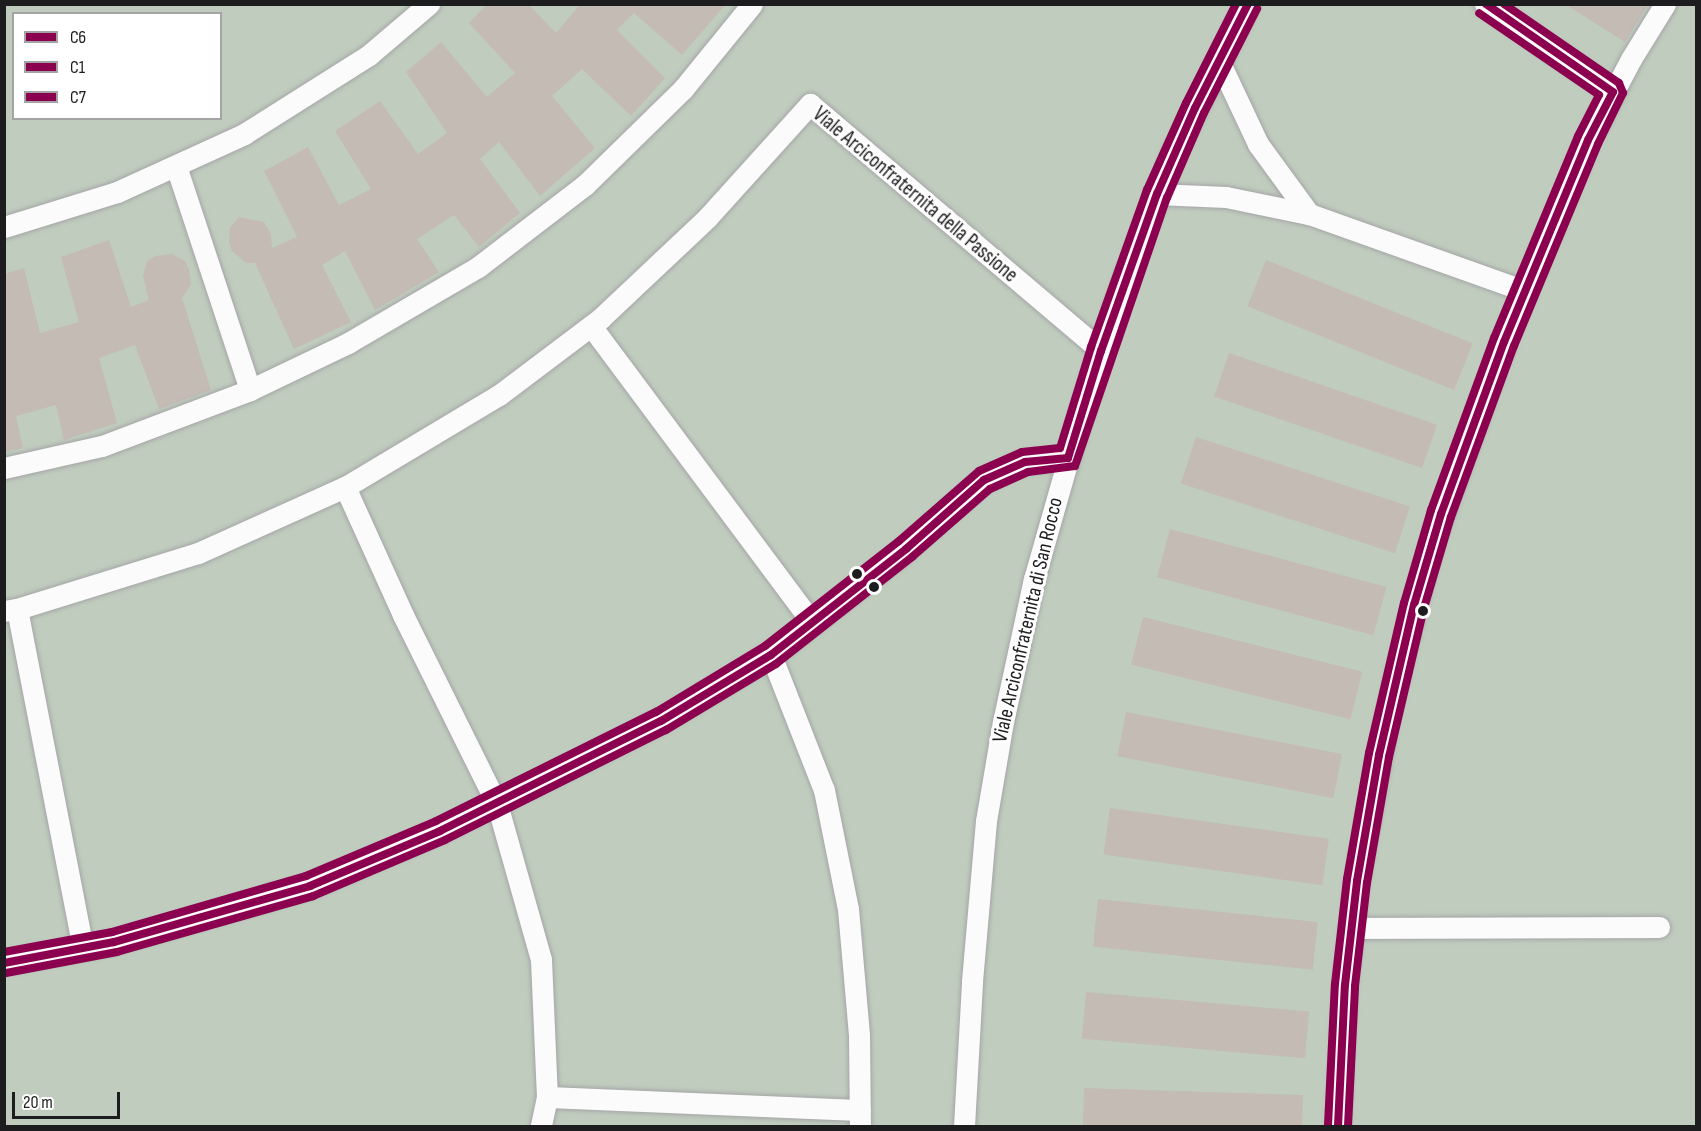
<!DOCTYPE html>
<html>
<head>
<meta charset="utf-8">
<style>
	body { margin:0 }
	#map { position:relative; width:1701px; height:1131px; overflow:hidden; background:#e4e3e7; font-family:"Sofia Sans Condensed",sans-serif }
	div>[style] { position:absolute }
	.green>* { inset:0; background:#c0cdbe }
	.building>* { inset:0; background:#c3bbb4; transform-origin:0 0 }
	.roads { filter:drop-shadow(0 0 2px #a5a5a7) drop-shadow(0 0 2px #a5a5a7) }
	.lane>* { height:21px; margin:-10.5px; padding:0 10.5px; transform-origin:10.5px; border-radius:10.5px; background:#fbfbfb }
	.bus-1>* { height:8px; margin:-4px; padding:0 4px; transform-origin:4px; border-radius:4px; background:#8b004f }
	.bus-2>* { height:8px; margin:-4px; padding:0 4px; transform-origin:4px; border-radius:4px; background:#8b004f }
	.bus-3>* { height:8px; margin:-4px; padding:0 4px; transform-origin:4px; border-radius:4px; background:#8b004f }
	.dots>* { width:16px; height:16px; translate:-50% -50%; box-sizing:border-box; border:3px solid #fff; border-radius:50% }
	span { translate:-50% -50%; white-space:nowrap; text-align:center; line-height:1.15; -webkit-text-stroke:6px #fff; paint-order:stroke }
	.street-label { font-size:21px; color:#1d1c1e }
	.frame { position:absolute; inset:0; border:6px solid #1d1c1e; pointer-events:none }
	.legend { position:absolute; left:12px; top:12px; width:210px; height:108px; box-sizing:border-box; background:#fff; border:2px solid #a5a4a5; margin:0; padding:8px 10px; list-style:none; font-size:18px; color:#1d1c1e }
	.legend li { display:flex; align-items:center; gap:12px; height:30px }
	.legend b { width:30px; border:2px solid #a5a4a5 }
	.scale { position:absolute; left:12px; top:1092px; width:108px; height:27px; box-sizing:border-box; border:3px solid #1d1c1e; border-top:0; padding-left:8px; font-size:18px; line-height:21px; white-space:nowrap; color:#1d1c1e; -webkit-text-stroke:4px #fff; paint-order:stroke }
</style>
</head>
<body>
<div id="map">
	<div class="green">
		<i style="clip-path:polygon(evenodd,5px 5px,1696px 5px,1696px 1126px,5px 1126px,5px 5px,14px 14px,220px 14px,220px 118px,14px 118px,14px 14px)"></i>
	</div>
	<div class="building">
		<i style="clip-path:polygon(487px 4px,528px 4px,556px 33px,578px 7px,575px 4px,726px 4px,682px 55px,634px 13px,617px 30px,665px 78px,631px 116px,582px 69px,552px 96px,595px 148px,540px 196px,499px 142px,480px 159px,520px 213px,479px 247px,454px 215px,417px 239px,439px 272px,375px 310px,345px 251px,322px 265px,351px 322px,294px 349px,255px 263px,246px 263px,232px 251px,229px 243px,230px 228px,239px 217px,264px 222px,271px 234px,272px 248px,297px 237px,264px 171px,308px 147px,339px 205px,371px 189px,335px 131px,380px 101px,418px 154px,447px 133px,406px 72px,441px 42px,487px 97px,515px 73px,469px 23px)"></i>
		<i style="clip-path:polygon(1566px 5px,1648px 5px,1625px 42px)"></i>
		<i style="clip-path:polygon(109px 240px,131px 307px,149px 300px,143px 276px,147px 261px,155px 256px,172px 254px,185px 261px,189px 269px,191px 285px,182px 298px,211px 390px,159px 409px,135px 345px,99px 358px,117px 423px,64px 440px,56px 405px,16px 416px,23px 448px,4px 452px,4px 274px,24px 268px,40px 333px,79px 322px,61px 257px)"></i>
		<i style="left:1266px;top:260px;width:223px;height:50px;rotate:22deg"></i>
		<i style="left:1229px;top:353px;width:220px;height:46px;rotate:19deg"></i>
		<i style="left:1196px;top:437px;width:225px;height:49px;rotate:18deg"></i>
		<i style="left:1170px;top:529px;width:224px;height:50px;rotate:15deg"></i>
		<i style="left:1143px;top:617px;width:226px;height:49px;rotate:14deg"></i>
		<i style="left:1126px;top:712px;width:220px;height:45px;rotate:11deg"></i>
		<i style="left:1110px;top:808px;width:221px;height:47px;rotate:8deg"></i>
		<i style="left:1098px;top:899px;width:221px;height:48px;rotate:6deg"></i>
		<i style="left:1086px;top:992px;width:224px;height:47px;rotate:5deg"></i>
		<i style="clip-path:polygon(1084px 1088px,1303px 1095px,1302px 1126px,1083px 1126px)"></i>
	</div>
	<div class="roads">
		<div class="lane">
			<i style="left:1485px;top:4px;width:155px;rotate:34.5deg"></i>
			<i style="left:1219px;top:61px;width:92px;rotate:64.8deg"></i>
			<i style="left:1258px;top:144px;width:87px;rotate:53.9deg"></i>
			<i style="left:176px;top:166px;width:236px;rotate:71.7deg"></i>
			<i style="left:1157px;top:194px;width:69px;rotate:2.5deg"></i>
			<i style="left:1226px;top:197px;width:85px;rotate:11.6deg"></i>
			<i style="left:1309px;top:214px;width:229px;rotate:19.6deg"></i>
			<i style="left:4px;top:227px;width:118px;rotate:-17.2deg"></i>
			<i style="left:117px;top:192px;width:140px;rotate:-24.5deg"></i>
			<i style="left:244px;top:134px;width:148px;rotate:-32.3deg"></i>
			<i style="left:369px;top:55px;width:79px;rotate:-40.4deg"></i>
			<i style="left:591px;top:326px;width:370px;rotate:53.3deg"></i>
			<i style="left:4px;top:468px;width:100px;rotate:-12.7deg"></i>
			<i style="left:102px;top:446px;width:158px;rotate:-20.7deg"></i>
			<i style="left:250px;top:390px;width:109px;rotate:-25.6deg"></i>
			<i style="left:348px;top:343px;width:151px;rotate:-30.3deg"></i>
			<i style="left:478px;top:267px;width:135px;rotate:-37.5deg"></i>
			<i style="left:585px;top:185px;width:137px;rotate:-44.4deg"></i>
			<i style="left:683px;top:89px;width:109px;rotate:-50.9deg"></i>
			<i style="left:345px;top:487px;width:141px;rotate:65.6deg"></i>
			<i style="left:403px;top:615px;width:211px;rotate:63.6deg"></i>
			<i style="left:497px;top:804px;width:162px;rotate:74.2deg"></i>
			<i style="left:541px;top:960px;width:137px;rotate:87.5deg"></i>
			<i style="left:547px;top:1097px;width:30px;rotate:102deg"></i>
			<i style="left:17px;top:609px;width:345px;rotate:79deg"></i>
			<i style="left:4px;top:611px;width:13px;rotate:-9deg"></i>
			<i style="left:17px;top:609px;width:189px;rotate:-17.2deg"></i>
			<i style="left:198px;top:553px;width:161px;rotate:-24.2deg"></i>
			<i style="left:345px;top:487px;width:179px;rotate:-30.9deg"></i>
			<i style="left:499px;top:395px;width:128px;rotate:-37deg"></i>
			<i style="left:601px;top:318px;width:146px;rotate:-43.3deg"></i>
			<i style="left:707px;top:218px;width:154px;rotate:-47.9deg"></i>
			<i style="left:810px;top:104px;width:382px;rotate:40.3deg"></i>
			<i style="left:771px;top:655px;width:145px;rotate:68.6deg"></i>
			<i style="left:824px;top:790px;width:121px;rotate:78.6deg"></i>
			<i style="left:848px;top:909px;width:126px;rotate:85deg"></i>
			<i style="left:859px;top:1035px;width:91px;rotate:89.4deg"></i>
			<i style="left:1351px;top:928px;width:308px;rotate:-0.2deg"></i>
			<i style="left:4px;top:963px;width:112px;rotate:-10.8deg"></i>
			<i style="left:114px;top:942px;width:204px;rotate:-15.9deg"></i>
			<i style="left:310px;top:886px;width:141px;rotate:-22.9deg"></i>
			<i style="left:440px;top:831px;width:247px;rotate:-26.5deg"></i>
			<i style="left:661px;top:721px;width:128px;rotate:-31deg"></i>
			<i style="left:771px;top:655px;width:172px;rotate:-38.1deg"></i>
			<i style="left:906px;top:549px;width:104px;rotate:-41.5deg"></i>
			<i style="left:984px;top:480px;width:45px;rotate:-23.7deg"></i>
			<i style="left:1025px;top:462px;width:43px;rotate:-5.3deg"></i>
			<i style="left:547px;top:1097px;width:313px;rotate:2.4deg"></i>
			<i style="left:964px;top:1126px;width:145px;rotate:-86.8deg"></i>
			<i style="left:972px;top:981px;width:161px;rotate:-85deg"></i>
			<i style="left:986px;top:821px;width:100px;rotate:-80.3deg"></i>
			<i style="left:1003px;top:722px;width:146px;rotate:-77.8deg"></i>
			<i style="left:1034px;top:579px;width:183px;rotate:-74.1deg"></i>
			<i style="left:1084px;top:403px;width:134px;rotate:-71.7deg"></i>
			<i style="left:1126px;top:276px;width:135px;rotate:-68.7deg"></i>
			<i style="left:1175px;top:150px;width:163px;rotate:-63.4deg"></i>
			<i style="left:1338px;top:1126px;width:141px;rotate:-87.2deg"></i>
			<i style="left:1345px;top:985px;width:105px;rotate:-83.4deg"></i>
			<i style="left:1357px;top:881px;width:176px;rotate:-79.5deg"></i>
			<i style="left:1389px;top:708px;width:164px;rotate:-75.5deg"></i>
			<i style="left:1430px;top:549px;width:220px;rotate:-70.3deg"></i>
			<i style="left:1504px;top:342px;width:219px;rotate:-67.4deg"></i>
			<i style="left:1588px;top:140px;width:92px;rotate:-62deg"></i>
			<i style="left:1631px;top:59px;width:65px;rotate:-58.3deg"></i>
		</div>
	</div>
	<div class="bus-1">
		<i style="left:4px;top:963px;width:112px;rotate:-10.8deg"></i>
		<i style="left:114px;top:942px;width:204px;rotate:-15.9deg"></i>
		<i style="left:310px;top:886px;width:141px;rotate:-22.9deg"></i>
		<i style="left:440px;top:831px;width:247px;rotate:-26.5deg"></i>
		<i style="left:661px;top:721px;width:128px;rotate:-31deg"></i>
		<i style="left:771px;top:655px;width:172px;rotate:-38.1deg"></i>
		<i style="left:906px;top:549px;width:104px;rotate:-41.5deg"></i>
		<i style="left:984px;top:480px;width:45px;rotate:-23.7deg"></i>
		<i style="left:1025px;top:462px;width:43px;rotate:-5.3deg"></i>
		<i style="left:1068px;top:458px;width:112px;rotate:-72.9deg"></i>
		<i style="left:1101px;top:351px;width:167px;rotate:-70.4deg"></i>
		<i style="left:1157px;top:194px;width:94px;rotate:-66.2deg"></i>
		<i style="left:1195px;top:108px;width:117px;rotate:-63deg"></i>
		<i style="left:1338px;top:1126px;width:141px;rotate:-87.2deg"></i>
		<i style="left:1345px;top:985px;width:105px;rotate:-83.4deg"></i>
		<i style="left:1357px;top:881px;width:128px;rotate:-80.1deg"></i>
		<i style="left:1379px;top:755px;width:154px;rotate:-76.9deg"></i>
		<i style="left:1414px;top:605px;width:95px;rotate:-73.5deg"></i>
		<i style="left:1441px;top:514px;width:183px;rotate:-69.9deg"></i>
		<i style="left:1504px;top:342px;width:219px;rotate:-67.4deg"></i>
		<i style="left:1588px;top:140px;width:54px;rotate:-62.5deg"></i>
		<i style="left:1613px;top:92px;width:155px;rotate:-145.3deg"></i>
	</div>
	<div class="bus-2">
		<i style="left:6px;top:973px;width:113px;rotate:-10.7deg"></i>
		<i style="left:117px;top:952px;width:204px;rotate:-15.9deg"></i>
		<i style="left:313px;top:896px;width:143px;rotate:-23deg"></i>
		<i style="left:445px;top:840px;width:247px;rotate:-26.5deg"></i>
		<i style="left:666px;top:730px;width:128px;rotate:-31deg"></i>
		<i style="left:776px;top:664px;width:173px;rotate:-38.2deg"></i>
		<i style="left:912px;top:557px;width:103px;rotate:-41.1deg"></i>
		<i style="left:990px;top:489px;width:42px;rotate:-24.1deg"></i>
		<i style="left:1028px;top:472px;width:47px;rotate:-7.3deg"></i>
		<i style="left:1075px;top:466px;width:283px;rotate:-71.1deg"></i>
		<i style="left:1167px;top:198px;width:93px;rotate:-66.5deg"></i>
		<i style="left:1204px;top:113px;width:117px;rotate:-63deg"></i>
		<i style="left:1348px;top:1126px;width:140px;rotate:-87.1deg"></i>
		<i style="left:1355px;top:986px;width:104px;rotate:-83.4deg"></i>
		<i style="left:1367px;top:883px;width:128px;rotate:-80.1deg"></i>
		<i style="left:1389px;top:757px;width:153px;rotate:-76.8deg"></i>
		<i style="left:1424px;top:608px;width:95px;rotate:-73.5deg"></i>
		<i style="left:1451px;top:517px;width:182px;rotate:-69.8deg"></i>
		<i style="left:1514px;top:346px;width:219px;rotate:-67.4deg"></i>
		<i style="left:1598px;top:144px;width:57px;rotate:-63.9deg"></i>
		<i style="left:1623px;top:93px;width:11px;rotate:-112deg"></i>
		<i style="left:1619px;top:83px;width:140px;rotate:-145.5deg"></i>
	</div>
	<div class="bus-3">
		<i style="left:4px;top:952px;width:110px;rotate:-10.5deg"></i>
		<i style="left:112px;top:932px;width:202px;rotate:-16.1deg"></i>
		<i style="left:306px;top:876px;width:141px;rotate:-22.9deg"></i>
		<i style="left:436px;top:821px;width:246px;rotate:-26.4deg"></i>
		<i style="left:656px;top:712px;width:127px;rotate:-31.2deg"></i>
		<i style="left:765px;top:646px;width:170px;rotate:-38.1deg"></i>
		<i style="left:899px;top:541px;width:106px;rotate:-41.2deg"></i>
		<i style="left:979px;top:471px;width:47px;rotate:-23.8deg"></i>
		<i style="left:1022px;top:452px;width:38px;rotate:-6deg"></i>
		<i style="left:1060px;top:448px;width:106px;rotate:-72.9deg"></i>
		<i style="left:1091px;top:347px;width:167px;rotate:-70.4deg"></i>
		<i style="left:1147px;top:190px;width:95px;rotate:-65.9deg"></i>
		<i style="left:1186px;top:103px;width:111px;rotate:-63.2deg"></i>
		<i style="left:1328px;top:1125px;width:141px;rotate:-87.2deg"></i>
		<i style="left:1335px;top:984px;width:106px;rotate:-83.5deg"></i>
		<i style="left:1347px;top:879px;width:128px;rotate:-80.1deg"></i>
		<i style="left:1369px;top:753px;width:154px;rotate:-76.9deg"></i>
		<i style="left:1404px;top:603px;width:97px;rotate:-73.8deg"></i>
		<i style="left:1431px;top:510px;width:183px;rotate:-69.9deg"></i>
		<i style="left:1494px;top:338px;width:219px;rotate:-67.4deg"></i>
		<i style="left:1578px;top:136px;width:46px;rotate:-62.9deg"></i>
		<i style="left:1599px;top:95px;width:145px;rotate:-145.7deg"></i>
	</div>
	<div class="dots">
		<i style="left:857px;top:574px;background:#1d1c1e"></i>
		<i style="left:874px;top:587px;background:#1d1c1e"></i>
		<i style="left:1423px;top:611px;background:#1d1c1e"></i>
	</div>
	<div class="street-label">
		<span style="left:915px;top:195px;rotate:40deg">Viale Arciconfraternita della Passione</span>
		<span style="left:1028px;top:620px;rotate:-77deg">Viale Arciconfraternita di San Rocco</span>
	</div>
	<div class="frame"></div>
	<ul class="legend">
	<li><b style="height:8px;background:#8b004f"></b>C6</li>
	<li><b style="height:8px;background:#8b004f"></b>C1</li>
	<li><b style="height:8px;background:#8b004f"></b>C7</li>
	</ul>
	<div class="scale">20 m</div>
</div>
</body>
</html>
